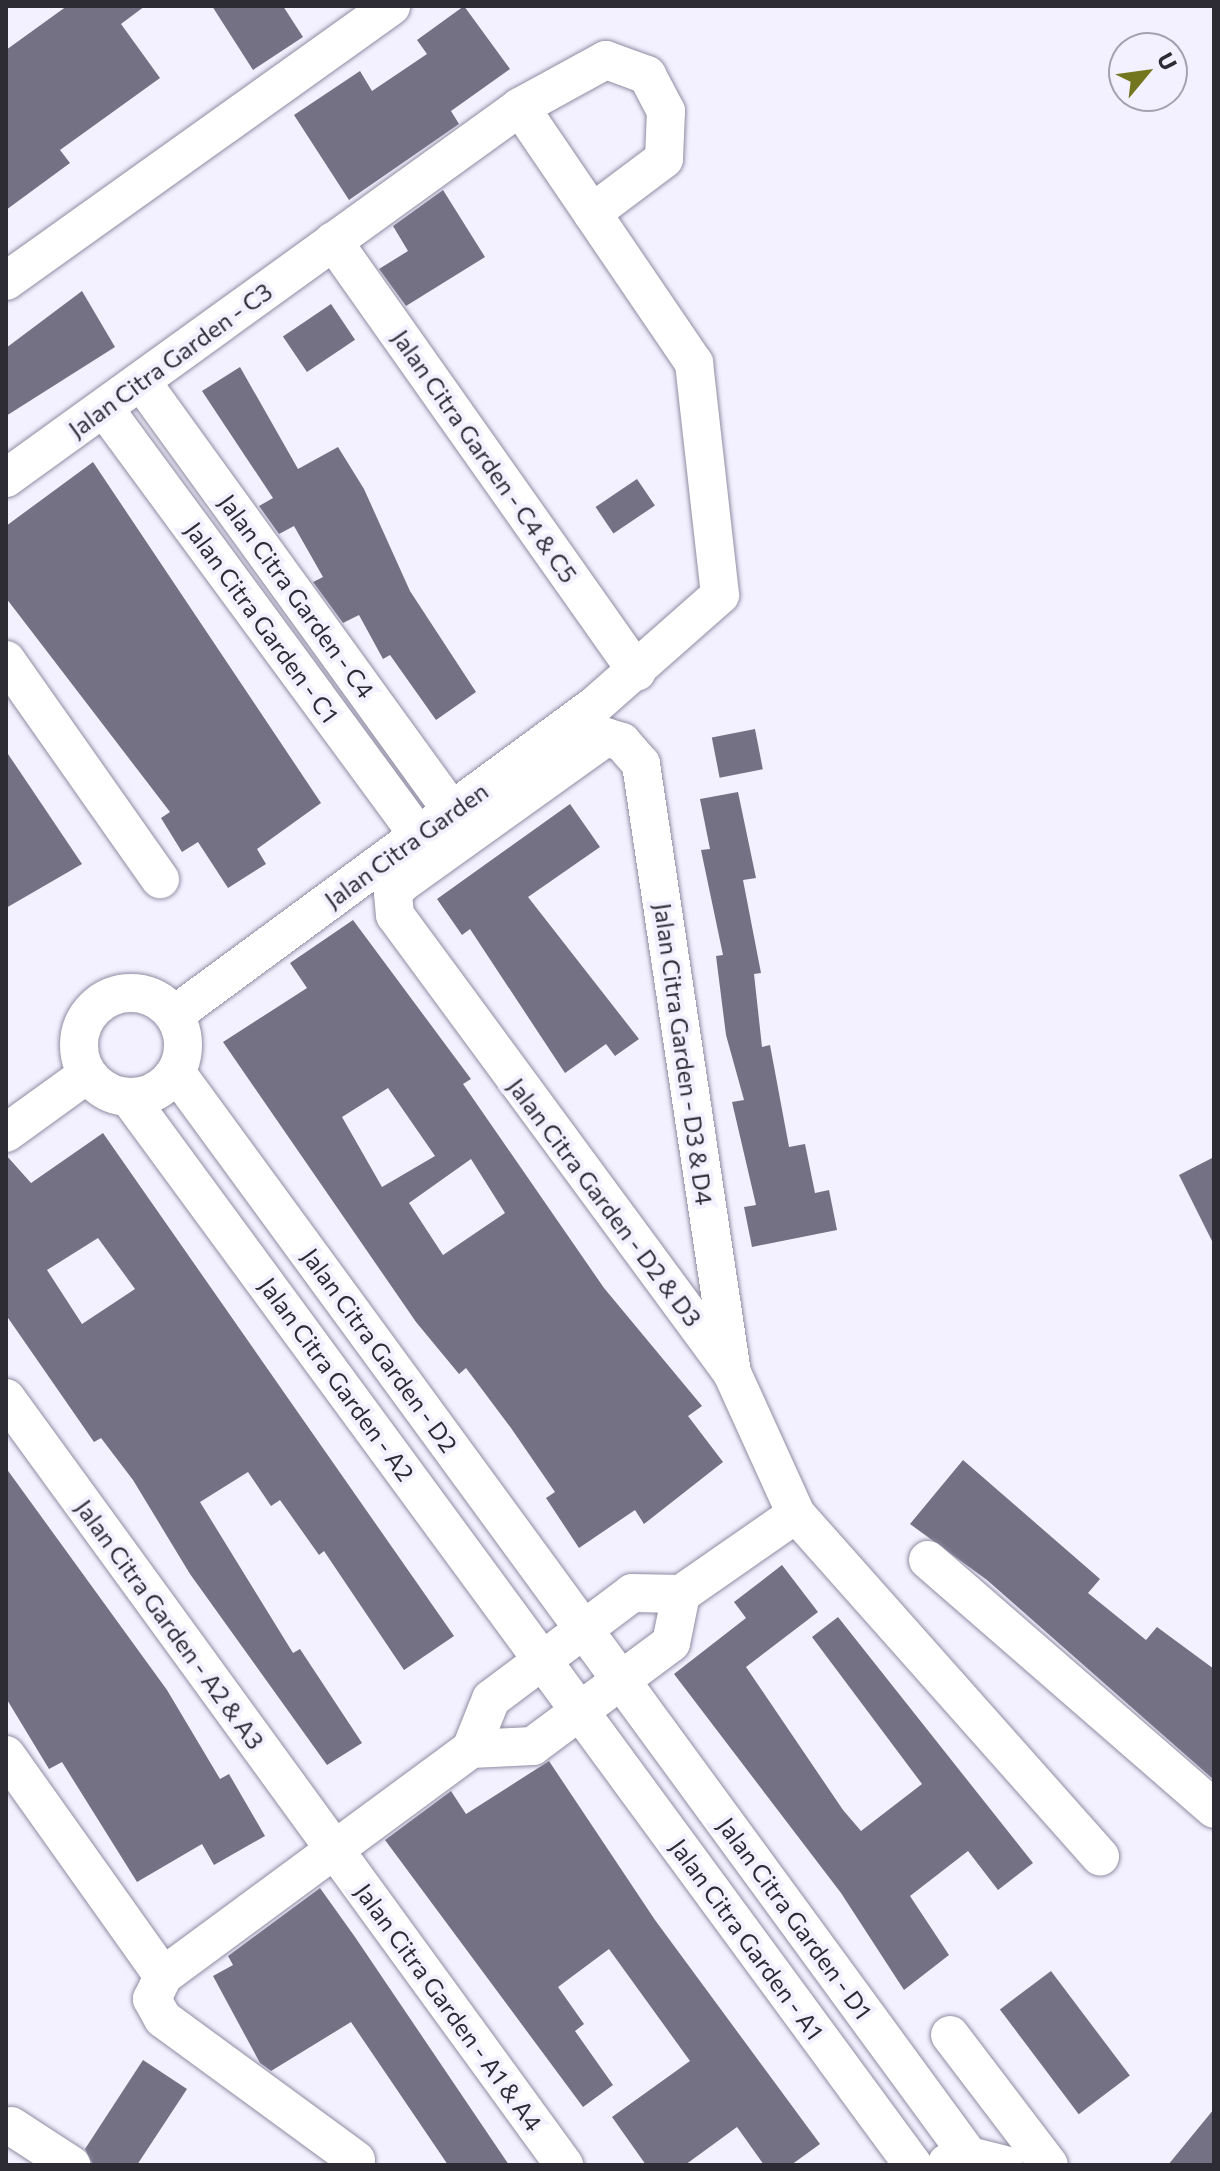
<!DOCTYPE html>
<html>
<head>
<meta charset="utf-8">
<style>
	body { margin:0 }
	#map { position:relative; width:1220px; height:2171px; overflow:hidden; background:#f3f1ff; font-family:Commissioner,sans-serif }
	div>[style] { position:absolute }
	.building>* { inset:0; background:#747185; transform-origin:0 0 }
	.roads { filter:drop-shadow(0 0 2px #8f8ca2) drop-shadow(0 0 2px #8f8ca2) }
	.street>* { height:38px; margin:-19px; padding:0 19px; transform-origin:19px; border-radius:19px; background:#fff }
	.street>.ring { margin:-19px; padding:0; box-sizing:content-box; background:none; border:38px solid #fff; border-radius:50% }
	span { translate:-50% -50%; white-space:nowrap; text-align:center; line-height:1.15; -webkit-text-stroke:8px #f3f1ff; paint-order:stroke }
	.street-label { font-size:24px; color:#2d2c35 }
	.frame { position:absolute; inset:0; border:8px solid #2d2c35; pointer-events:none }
	.north { position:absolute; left:1108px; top:32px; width:80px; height:80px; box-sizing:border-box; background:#f3f1ff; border:2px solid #a4a2ae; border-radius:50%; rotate:61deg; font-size:22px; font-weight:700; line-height:32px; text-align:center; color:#2d2c35 }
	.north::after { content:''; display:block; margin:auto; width:28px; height:36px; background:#73761e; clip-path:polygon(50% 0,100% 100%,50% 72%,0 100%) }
</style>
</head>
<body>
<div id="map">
	<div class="building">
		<i style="clip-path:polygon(67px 6px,145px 6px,121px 24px,160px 78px,60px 150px,70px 163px,6px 210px,6px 50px)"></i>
		<i style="clip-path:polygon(212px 6px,283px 6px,303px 37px,253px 70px)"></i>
		<i style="clip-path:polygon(464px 6px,510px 69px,451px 111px,459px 124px,349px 200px,294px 115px,360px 71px,372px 91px,427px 54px,417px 40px)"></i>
		<i style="clip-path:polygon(443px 190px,485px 257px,406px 306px,379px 269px,408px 251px,393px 226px)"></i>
		<i style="clip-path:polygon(82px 291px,115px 347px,6px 416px,6px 348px)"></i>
		<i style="left:331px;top:304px;width:43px;height:58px;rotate:56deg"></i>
		<i style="clip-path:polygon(240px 367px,298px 469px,338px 447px,364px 489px,410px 591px,476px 692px,436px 720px,390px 655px,383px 659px,359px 615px,343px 623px,313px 582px,323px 577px,294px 526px,279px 534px,259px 506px,273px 498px,202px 391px)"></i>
		<i style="clip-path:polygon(93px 462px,321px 803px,257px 849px,266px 864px,228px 888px,198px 842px,182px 852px,161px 818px,170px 812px,6px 598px,6px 526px)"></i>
		<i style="left:637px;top:479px;width:32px;height:50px;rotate:56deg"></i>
		<i style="left:755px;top:729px;width:41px;height:44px;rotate:79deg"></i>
		<i style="clip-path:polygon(6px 751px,82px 864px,6px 908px)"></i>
		<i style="clip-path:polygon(738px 792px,756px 878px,743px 880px,761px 973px,754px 974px,762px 1047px,770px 1045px,789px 1147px,805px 1144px,815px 1193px,829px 1190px,837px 1230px,752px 1247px,744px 1207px,756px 1205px,732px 1102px,744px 1100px,726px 1035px,716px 956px,723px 955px,701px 850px,710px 849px,700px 799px)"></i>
		<i style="clip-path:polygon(570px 804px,600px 847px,528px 897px,639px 1039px,615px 1056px,606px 1044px,565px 1073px,470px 929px,462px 935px,437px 899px)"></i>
		<i style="clip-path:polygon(evenodd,353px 920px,471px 1079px,463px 1084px,604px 1288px,702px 1406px,688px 1416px,723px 1462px,644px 1524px,635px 1510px,579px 1548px,546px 1498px,555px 1492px,511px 1428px,466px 1368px,459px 1374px,416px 1322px,223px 1042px,307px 988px,290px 963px,353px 920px,388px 1088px,435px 1156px,382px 1187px,342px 1117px,388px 1088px,353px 920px,471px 1159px,505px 1213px,443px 1255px,409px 1203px,471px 1159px)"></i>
		<i style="clip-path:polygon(evenodd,103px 1133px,454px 1636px,404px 1670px,324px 1551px,319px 1555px,280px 1500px,271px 1506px,248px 1472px,200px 1502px,293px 1653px,300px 1649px,362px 1743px,327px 1765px,190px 1574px,133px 1480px,101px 1438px,94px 1442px,6px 1315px,6px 1155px,31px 1183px,103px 1133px,98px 1238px,135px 1289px,82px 1324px,47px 1270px,98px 1238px)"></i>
		<i style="clip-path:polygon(1214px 1157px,1214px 1245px,1179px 1175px)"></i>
		<i style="clip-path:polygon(963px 1460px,1100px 1579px,1088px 1593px,1146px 1640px,1157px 1627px,1214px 1669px,1214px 1780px,987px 1580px,910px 1524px)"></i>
		<i style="clip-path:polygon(6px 1468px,167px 1690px,220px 1779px,229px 1774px,265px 1836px,214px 1865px,202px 1844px,137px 1882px,62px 1762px,49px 1769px,6px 1698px)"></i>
		<i style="clip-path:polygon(782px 1565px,818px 1612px,746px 1667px,843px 1810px,861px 1831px,922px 1784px,812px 1637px,838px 1617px,1033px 1863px,998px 1890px,968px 1851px,910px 1896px,949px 1955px,904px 1990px,841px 1893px,674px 1674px,746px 1618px,734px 1602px)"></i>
		<i style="clip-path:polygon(549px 1761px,655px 1920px,820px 2144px,791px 2165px,764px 2165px,737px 2127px,685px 2165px,646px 2165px,612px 2117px,690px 2061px,609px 1949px,558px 1987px,584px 2024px,575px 2031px,613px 2085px,583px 2107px,385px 1840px,451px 1791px,466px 1814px)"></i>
		<i style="clip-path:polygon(320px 1888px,355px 1937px,509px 2165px,448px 2165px,351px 2022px,271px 2071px,260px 2063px,213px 1976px,233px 1965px,228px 1956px)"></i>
		<i style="left:1051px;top:1971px;width:131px;height:64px;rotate:53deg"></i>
		<i style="clip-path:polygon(143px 2060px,187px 2089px,137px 2165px,93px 2165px,85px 2149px)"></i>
		<i style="clip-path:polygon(1214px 2109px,1214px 2165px,1168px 2165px)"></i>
	</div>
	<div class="roads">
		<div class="street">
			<i style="left:520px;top:107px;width:98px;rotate:-28.7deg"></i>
			<i style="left:606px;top:60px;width:44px;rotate:20.1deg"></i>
			<i style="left:647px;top:75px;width:41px;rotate:62.2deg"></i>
			<i style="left:666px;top:111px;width:48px;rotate:92.4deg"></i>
			<i style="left:664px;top:159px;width:90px;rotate:143.1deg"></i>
			<i style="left:333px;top:241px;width:527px;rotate:54.8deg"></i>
			<i style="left:6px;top:281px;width:473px;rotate:-35.5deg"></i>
			<i style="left:141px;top:381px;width:531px;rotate:54.12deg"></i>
			<i style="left:104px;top:408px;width:531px;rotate:53.65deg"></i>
			<i style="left:6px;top:478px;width:634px;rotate:-35.82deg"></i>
			<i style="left:520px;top:107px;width:310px;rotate:55.8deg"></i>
			<i style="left:694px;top:363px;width:233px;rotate:83.6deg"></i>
			<i style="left:720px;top:595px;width:168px;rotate:138.6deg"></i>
			<i style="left:594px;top:706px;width:521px;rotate:143.66deg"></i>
			<i style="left:6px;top:660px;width:268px;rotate:54.9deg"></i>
			<i class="ring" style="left:79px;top:993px;width:66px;height:66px"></i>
			<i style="left:176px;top:1072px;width:1343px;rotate:53.81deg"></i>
			<i style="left:130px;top:1099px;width:1323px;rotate:53.7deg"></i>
			<i style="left:6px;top:1133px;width:99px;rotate:-35.9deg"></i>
			<i style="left:732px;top:1373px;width:616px;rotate:-98.5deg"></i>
			<i style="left:641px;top:764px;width:29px;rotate:-131deg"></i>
			<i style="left:622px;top:742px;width:17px;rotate:-163deg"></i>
			<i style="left:606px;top:737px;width:252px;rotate:144.4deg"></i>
			<i style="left:401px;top:884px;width:12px;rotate:132deg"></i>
			<i style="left:393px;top:893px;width:22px;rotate:85deg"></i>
			<i style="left:395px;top:915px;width:569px;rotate:53.65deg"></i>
			<i style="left:732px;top:1373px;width:155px;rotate:65.6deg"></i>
			<i style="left:796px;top:1514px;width:458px;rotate:48.4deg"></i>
			<i style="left:6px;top:1398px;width:949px;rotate:53.96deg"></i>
			<i style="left:928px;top:1560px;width:379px;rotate:41deg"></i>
			<i style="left:632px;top:1593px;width:49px;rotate:1.2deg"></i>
			<i style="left:681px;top:1594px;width:50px;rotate:101.5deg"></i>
			<i style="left:671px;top:1643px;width:172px;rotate:143.3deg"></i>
			<i style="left:533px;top:1746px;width:62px;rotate:177.2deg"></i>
			<i style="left:471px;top:1749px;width:54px;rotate:-68.2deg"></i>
			<i style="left:491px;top:1699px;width:176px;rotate:-36.9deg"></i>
			<i style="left:681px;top:1594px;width:140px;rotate:-34.8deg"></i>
			<i style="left:6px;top:1755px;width:271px;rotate:54.6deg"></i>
			<i style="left:950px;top:2035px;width:163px;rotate:52.7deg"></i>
			<i style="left:11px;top:2126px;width:72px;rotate:33deg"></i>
			<i style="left:356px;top:2160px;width:239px;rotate:-143.8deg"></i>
			<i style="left:163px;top:2019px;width:23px;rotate:-119deg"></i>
			<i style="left:152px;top:1999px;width:25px;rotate:-64deg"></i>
			<i style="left:163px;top:1976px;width:383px;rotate:-36.4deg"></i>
			<i style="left:947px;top:2163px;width:23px;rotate:-18deg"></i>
			<i style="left:969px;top:2156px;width:36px;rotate:14deg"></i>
		</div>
	</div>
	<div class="street-label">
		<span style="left:170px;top:360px;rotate:-36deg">Jalan Citra Garden - C3</span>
		<span style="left:485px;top:456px;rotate:55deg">Jalan Citra Garden - C4 &amp; C5</span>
		<span style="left:297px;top:596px;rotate:54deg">Jalan Citra Garden - C4</span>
		<span style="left:262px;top:622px;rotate:54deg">Jalan Citra Garden - C1</span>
		<span style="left:406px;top:845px;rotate:-36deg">Jalan Citra Garden</span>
		<span style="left:684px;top:1054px;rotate:82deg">Jalan Citra Garden - D3 &amp; D4</span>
		<span style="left:605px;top:1202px;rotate:53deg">Jalan Citra Garden - D2 &amp; D3</span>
		<span style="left:380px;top:1350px;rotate:54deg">Jalan Citra Garden - D2</span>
		<span style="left:337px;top:1379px;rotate:54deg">Jalan Citra Garden - A2</span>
		<span style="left:170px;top:1624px;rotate:54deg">Jalan Citra Garden - A2 &amp; A3</span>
		<span style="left:795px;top:1918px;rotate:54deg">Jalan Citra Garden - D1</span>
		<span style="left:747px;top:1939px;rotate:54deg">Jalan Citra Garden - A1</span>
		<span style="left:449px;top:2007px;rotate:54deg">Jalan Citra Garden - A1 &amp; A4</span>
	</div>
	<div class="frame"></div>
	<div class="north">U</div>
</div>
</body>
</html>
